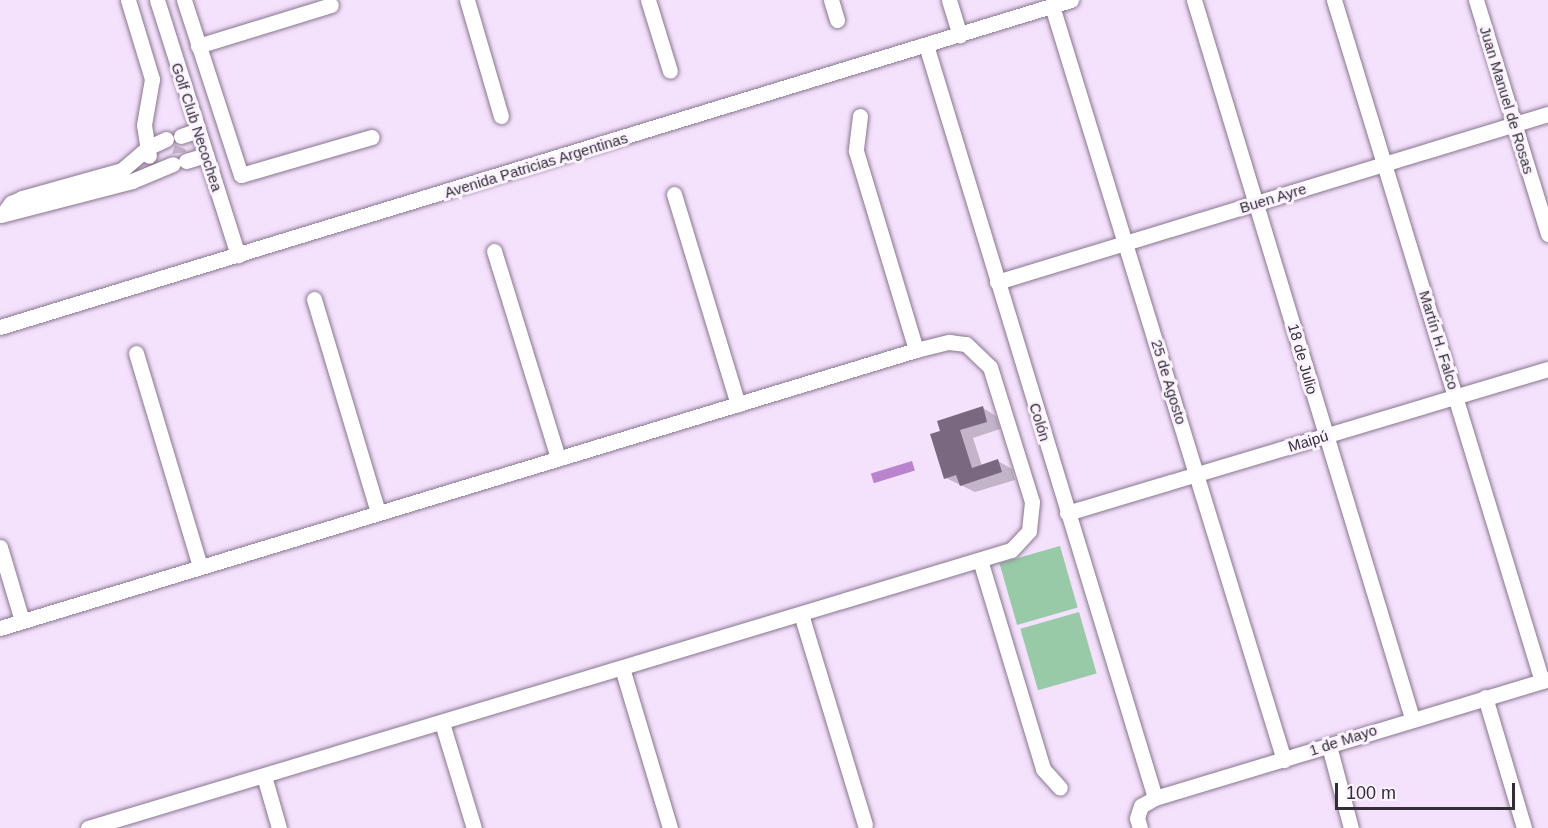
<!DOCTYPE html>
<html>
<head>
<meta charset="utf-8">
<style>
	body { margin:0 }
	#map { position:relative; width:1548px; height:828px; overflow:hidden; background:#f4e1fc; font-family:Arial,sans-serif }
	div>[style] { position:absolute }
	.green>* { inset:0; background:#98caa7; transform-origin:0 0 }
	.water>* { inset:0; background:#b984cd; transform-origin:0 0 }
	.shadow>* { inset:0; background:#0003 }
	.building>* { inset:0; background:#7a6881 }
	.roads { filter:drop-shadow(0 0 2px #88768f) drop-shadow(0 0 2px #88768f) }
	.minor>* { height:15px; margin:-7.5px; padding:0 7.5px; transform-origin:7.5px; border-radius:7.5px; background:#fff }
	span { translate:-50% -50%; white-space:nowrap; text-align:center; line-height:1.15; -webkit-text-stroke:6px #fbf3fe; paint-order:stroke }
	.street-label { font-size:15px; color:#342d37 }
	.scale { position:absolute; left:1335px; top:783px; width:180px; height:27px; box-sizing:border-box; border:3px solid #342d37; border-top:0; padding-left:8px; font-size:18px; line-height:21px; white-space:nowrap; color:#342d37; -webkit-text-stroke:4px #fbf3fe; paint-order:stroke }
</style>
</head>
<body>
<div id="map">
	<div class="green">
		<i style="left:1060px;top:546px;width:64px;height:63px;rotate:74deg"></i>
		<i style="left:1079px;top:612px;width:64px;height:61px;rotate:74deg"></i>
	</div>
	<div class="water">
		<i style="left:912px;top:461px;width:10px;height:43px;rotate:73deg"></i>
	</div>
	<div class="shadow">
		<i style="clip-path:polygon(175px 145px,185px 149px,186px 152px,172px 154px)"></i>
		<i style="clip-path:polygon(983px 408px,996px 416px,1000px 429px,973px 438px,982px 466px,998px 461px,1012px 469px,1015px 480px,975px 492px,946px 478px,932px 435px)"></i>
	</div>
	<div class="building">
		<i style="clip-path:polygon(983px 406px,987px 422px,960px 430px,972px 468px,998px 459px,1002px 472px,960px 486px,956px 475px,944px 479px,930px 434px,940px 431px,937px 421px)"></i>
	</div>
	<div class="roads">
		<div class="minor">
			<i style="left:128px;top:0;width:83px;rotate:73.1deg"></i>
			<i style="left:152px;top:79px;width:47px;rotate:99.9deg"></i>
			<i style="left:144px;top:125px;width:31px;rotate:81deg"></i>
			<i style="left:157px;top:0;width:268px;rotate:72.4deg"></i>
			<i style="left:184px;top:0;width:184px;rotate:72deg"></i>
			<i style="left:241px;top:175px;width:136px;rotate:-16.2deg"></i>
			<i style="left:467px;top:0;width:121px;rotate:73.7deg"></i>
			<i style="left:648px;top:0;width:74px;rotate:72.8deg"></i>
			<i style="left:831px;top:0;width:21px;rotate:73deg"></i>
			<i style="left:949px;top:0;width:37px;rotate:73deg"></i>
			<i style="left:1194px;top:0;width:750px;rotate:73.11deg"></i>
			<i style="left:1334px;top:0;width:712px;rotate:73.02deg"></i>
			<i style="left:1476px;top:0;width:245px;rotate:72.9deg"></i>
			<i style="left:1052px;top:6px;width:789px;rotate:72.9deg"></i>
			<i style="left:926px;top:45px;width:787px;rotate:73.08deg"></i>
			<i style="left:198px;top:46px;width:139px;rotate:-17.1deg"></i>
			<i style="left:860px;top:116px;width:35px;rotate:97deg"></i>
			<i style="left:856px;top:151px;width:208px;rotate:73.2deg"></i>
			<i style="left:181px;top:136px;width:18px;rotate:-19deg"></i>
			<i style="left:186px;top:161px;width:21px;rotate:-17deg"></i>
			<i style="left:674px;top:194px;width:220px;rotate:73.1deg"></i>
			<i style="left:3px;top:214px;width:14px;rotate:-54deg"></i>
			<i style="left:11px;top:203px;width:12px;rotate:-24deg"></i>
			<i style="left:22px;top:198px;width:104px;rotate:-15.6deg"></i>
			<i style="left:122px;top:170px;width:33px;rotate:-41deg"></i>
			<i style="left:147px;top:148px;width:21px;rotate:-25deg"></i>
			<i style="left:1px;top:215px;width:135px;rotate:-14.5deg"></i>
			<i style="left:132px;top:181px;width:44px;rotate:-22.5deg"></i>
			<i style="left:494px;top:251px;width:217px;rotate:72.8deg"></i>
			<i style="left:997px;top:282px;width:576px;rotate:-16.96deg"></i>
			<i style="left:314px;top:299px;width:223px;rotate:73.3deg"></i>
			<i style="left:0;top:327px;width:1120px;rotate:-16.98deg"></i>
			<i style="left:136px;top:353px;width:223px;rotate:73.3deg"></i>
			<i style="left:1067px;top:513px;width:502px;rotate:-16.67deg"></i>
			<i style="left:0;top:547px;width:77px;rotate:73.4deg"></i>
			<i style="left:980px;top:560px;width:218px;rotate:73.2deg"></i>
			<i style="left:1043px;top:769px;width:25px;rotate:48deg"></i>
			<i style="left:801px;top:614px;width:220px;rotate:73.1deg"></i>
			<i style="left:0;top:628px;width:957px;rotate:-16.88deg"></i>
			<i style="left:916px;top:350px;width:34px;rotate:-14deg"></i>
			<i style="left:949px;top:342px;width:17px;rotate:7deg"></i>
			<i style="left:966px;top:344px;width:33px;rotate:44deg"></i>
			<i style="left:990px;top:367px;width:141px;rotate:72.7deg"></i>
			<i style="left:1032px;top:502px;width:29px;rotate:96deg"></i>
			<i style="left:1029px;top:531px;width:26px;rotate:133deg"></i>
			<i style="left:1011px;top:550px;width:964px;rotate:163.24deg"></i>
			<i style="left:622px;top:668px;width:167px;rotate:73.3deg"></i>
			<i style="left:1485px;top:697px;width:137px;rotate:73.4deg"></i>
			<i style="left:442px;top:723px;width:110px;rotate:73.1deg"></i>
			<i style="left:1329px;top:746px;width:85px;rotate:75deg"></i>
			<i style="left:264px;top:776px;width:54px;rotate:73.9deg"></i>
			<i style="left:1140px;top:828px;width:10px;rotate:-107deg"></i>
			<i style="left:1137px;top:818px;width:13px;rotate:-72deg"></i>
			<i style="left:1141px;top:806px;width:16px;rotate:-30deg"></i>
			<i style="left:1155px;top:798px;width:411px;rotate:-16.8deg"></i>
		</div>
	</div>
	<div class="street-label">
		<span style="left:1507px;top:100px;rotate:73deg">Juan Manuel de Rosas</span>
		<span style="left:197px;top:127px;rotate:72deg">Golf Club Necochea</span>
		<span style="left:536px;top:165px;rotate:-17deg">Avenida Patricias Argentinas</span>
		<span style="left:1273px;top:198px;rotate:-17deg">Buen Ayre</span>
		<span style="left:1439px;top:340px;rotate:73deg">Martín H. Falco</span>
		<span style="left:1303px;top:359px;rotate:74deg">18 de Julio</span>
		<span style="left:1169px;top:382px;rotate:73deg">25 de Agosto</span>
		<span style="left:1040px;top:422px;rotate:73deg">Colón</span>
		<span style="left:1308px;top:441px;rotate:-17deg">Maipú</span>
		<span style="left:1343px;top:740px;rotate:-18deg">1 de Mayo</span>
	</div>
	<div class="scale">100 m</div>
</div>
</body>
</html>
